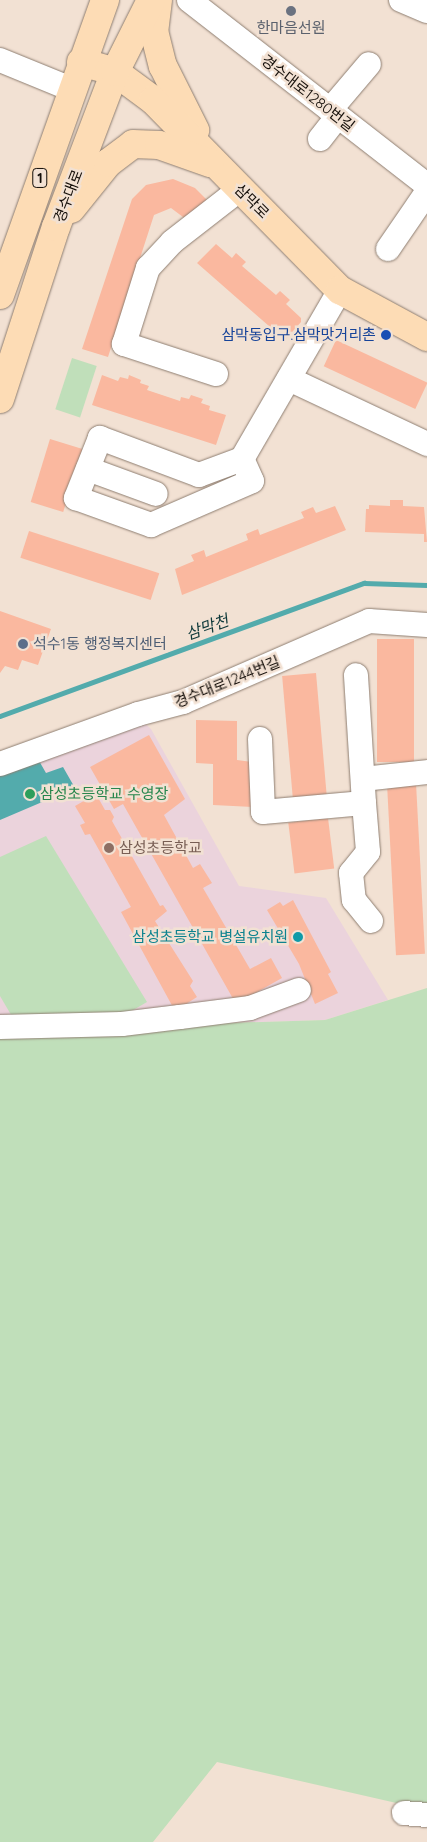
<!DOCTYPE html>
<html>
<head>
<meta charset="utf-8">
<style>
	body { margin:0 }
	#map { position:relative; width:427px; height:1842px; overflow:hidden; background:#f2e1d3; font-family:Quicksand,"Noto Sans KR",sans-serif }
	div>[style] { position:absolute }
	.education>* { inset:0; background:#ebd3dc }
	.green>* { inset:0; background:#c0dfba; transform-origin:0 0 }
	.water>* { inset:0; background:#53abac }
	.stream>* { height:5px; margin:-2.5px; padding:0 2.5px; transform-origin:2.5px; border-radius:2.5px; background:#53abac }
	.building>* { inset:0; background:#fab89f; transform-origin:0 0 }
	.roads { filter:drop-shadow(0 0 1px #8e7e71) drop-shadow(0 0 1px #8e7e71) }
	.minor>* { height:24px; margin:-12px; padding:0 12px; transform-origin:12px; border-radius:12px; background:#fff }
	.major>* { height:28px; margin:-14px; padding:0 14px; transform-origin:14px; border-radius:14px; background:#fddcb5 }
	.dots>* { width:14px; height:14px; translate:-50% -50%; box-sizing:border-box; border:2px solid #f2e1d3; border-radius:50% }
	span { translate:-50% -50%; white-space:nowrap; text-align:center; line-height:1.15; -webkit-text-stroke:5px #f2e1d3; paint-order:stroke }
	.shield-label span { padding:1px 4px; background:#f2e1d3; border:1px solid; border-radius:4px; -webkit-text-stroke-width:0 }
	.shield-label { font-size:14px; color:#140e09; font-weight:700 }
	.worship-label { font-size:15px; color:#5b616d }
	.street-label { font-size:15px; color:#140e09 }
	.transit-label { font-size:15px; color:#164399 }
	.right { translate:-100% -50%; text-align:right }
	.service-label { font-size:15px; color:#4e5e75 }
	.left { translate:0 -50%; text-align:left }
	.leisure-label { font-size:15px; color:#27864d }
	.education-label { font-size:15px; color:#785e54 }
	.culture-label { font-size:15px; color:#0d838f }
	.water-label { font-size:16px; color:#0f393a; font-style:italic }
</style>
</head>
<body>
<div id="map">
	<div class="education">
		<i style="clip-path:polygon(140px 719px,151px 729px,239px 886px,326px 898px,388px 1000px,325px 1020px,0 1030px,0 770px)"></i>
	</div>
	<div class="green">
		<i style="left:72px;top:358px;width:26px;height:54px;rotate:18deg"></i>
		<i style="clip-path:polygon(46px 836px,147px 1002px,111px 1023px,17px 1025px,0 996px,0 857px)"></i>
		<i style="clip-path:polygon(427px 988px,427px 1810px,217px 1762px,153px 1842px,0 1842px,0 1030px,325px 1020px)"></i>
	</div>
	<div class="water">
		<i style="clip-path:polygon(38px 759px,46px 773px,63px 767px,75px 788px,0 820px,0 773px)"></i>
	</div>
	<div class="stream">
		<i style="left:0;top:716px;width:388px;rotate:-20.1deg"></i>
		<i style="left:364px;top:583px;width:63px;rotate:1.8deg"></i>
	</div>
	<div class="building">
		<i style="clip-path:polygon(173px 179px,195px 188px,211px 204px,191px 223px,171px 208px,154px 215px,108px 357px,82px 349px,132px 199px,146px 185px)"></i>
		<i style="clip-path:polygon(216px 244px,232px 258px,236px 253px,246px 262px,242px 266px,276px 295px,280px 291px,290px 300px,286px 304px,301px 318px,301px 322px,285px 340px,197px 263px)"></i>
		<i style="left:336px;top:340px;width:101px;height:29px;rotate:25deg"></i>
		<i style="clip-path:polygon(102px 375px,118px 381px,120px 377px,128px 379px,129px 375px,141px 380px,140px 383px,149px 386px,147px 390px,180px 401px,181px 397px,189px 399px,191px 395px,203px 399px,201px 403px,210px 406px,209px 410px,226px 415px,216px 445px,92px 405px)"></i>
		<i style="left:50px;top:439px;width:34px;height:66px;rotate:17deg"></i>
		<i style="clip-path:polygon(390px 500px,403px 500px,403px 506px,424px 507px,427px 542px,424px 542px,424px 534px,365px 532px,366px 509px,369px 509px,369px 505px,390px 506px)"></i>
		<i style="clip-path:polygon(335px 506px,346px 530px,182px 595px,175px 569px,194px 561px,191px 555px,204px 550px,206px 557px,248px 540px,246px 534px,258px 529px,260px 535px,304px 518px,301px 512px,313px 507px,316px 513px)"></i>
		<i style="left:29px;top:531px;width:137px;height:28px;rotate:18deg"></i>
		<i style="clip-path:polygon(0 611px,51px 629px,38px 665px,22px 660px,18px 670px,5px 666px,0 673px)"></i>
		<i style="left:377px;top:639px;width:37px;height:123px"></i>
		<i style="left:316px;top:673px;width:123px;height:34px;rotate:85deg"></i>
		<i style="clip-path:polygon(196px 720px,237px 721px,237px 760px,252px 762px,253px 807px,213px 805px,213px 764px,196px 763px)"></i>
		<i style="clip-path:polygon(149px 735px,185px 799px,164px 815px,193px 868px,200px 864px,212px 883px,203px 888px,250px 969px,271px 958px,282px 978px,236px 1004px,123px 804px,114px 809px,90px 767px)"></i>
		<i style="left:416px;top:783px;width:171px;height:29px;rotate:87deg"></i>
		<i style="clip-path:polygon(96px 794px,105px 810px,110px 810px,114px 817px,112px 821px,160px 906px,163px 905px,167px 911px,155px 921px,193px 981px,190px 986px,197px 997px,175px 1011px,121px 912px,131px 907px,90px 834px,85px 835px,80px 825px,85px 823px,75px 806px)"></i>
		<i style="left:328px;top:818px;width:51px;height:40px;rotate:83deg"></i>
		<i style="clip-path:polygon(293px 900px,331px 972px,328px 974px,338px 993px,315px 1004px,299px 964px,267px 910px,280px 902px,283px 906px)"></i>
	</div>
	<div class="roads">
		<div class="minor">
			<i style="left:189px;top:0;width:301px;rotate:37.9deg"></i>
			<i style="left:401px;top:0;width:28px;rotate:23deg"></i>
			<i style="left:0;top:60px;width:77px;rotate:22.2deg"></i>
			<i style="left:330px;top:110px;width:60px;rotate:-49.7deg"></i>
			<i style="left:320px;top:139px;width:29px;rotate:-52deg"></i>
			<i style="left:388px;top:249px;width:69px;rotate:-55.6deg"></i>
			<i style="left:216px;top:374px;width:97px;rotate:-161.9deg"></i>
			<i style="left:124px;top:344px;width:80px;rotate:-72.5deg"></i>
			<i style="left:148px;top:268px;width:35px;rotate:-47deg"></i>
			<i style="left:172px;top:242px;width:86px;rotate:-37.9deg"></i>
			<i style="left:289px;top:379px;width:153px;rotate:25.2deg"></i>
			<i style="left:242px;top:459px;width:46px;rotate:159.6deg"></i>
			<i style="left:199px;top:475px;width:106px;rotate:-159.5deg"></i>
			<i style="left:100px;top:438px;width:65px;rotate:111.8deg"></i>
			<i style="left:76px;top:498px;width:80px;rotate:19.8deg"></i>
			<i style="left:151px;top:525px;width:110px;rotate:-23.5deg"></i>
			<i style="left:252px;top:481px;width:24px;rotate:-114deg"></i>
			<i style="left:242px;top:459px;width:195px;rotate:-59.9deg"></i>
			<i style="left:88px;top:469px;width:72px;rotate:20.2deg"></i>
			<i style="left:260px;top:739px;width:73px;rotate:87.6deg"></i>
			<i style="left:263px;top:812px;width:101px;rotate:-5.1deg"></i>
			<i style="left:364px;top:803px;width:128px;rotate:-93.6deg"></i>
			<i style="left:0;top:764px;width:147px;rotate:-19.9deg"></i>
			<i style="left:138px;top:714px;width:47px;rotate:-14.9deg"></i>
			<i style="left:183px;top:702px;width:203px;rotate:-23.5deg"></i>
			<i style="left:369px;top:621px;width:58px;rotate:3.9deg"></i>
			<i style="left:363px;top:779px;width:64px;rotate:-6.2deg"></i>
			<i style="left:364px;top:803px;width:49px;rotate:85.3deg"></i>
			<i style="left:368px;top:852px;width:27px;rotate:129deg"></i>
			<i style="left:351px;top:873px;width:27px;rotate:84deg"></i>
			<i style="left:354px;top:900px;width:27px;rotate:51deg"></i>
			<i style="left:0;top:1027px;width:122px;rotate:-1.4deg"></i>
			<i style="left:122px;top:1024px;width:58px;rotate:-6.9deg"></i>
			<i style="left:180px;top:1017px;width:71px;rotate:-7.3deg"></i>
			<i style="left:250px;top:1008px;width:52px;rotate:-20.2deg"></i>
			<i style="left:404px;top:1813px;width:23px;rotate:5deg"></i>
		</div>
		<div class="major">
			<i style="left:158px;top:0;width:31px;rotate:97deg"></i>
			<i style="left:154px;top:31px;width:36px;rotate:76deg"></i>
			<i style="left:163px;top:66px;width:72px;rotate:63.4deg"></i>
			<i style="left:81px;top:62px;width:35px;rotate:16deg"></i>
			<i style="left:115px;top:72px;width:47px;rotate:36.4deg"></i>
			<i style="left:153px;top:100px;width:267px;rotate:45.5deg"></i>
			<i style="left:340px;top:290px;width:99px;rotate:28.4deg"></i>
			<i style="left:71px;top:209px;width:59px;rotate:-51.2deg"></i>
			<i style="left:108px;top:163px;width:31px;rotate:-37deg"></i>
			<i style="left:133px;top:144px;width:26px;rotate:2deg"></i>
			<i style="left:159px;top:145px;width:54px;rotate:19.4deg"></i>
			<i style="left:0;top:295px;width:313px;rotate:-70.4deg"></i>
			<i style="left:0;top:399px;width:181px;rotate:-72deg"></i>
			<i style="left:56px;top:227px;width:166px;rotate:-69.2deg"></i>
			<i style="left:115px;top:72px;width:80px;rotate:-63.4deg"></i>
		</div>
	</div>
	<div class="dots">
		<i style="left:291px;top:11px;background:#6b7280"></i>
		<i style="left:386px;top:335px;background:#1a4fb4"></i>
		<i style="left:23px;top:644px;background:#5c6f8a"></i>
		<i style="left:30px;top:794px;background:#2e9e5b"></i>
		<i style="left:109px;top:848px;background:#8d6e63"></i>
		<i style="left:298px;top:937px;background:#0f9aa8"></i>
	</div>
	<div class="shield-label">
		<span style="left:40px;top:178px">1</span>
	</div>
	<div class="worship-label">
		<span style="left:291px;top:28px">한마음선원</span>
	</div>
	<div class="street-label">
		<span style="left:308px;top:93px;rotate:38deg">경수대로1280번길</span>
		<span style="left:68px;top:196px;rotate:-69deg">경수대로</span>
		<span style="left:252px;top:201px;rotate:45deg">삼막로</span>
		<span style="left:227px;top:682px;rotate:-22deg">경수대로1244번길</span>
	</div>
	<div class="transit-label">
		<span class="right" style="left:376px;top:335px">삼막동입구.삼막맛거리촌</span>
	</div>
	<div class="service-label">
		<span class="left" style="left:33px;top:644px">석수1동 행정복지센터</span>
	</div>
	<div class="leisure-label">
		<span class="left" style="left:40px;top:794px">삼성초등학교 수영장</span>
	</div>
	<div class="education-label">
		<span class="left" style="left:119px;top:848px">삼성초등학교</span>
	</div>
	<div class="culture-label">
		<span class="right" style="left:288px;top:937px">삼성초등학교 병설유치원</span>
	</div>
	<div class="water-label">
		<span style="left:207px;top:627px;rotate:-20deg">삼막천</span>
	</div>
</div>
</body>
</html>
